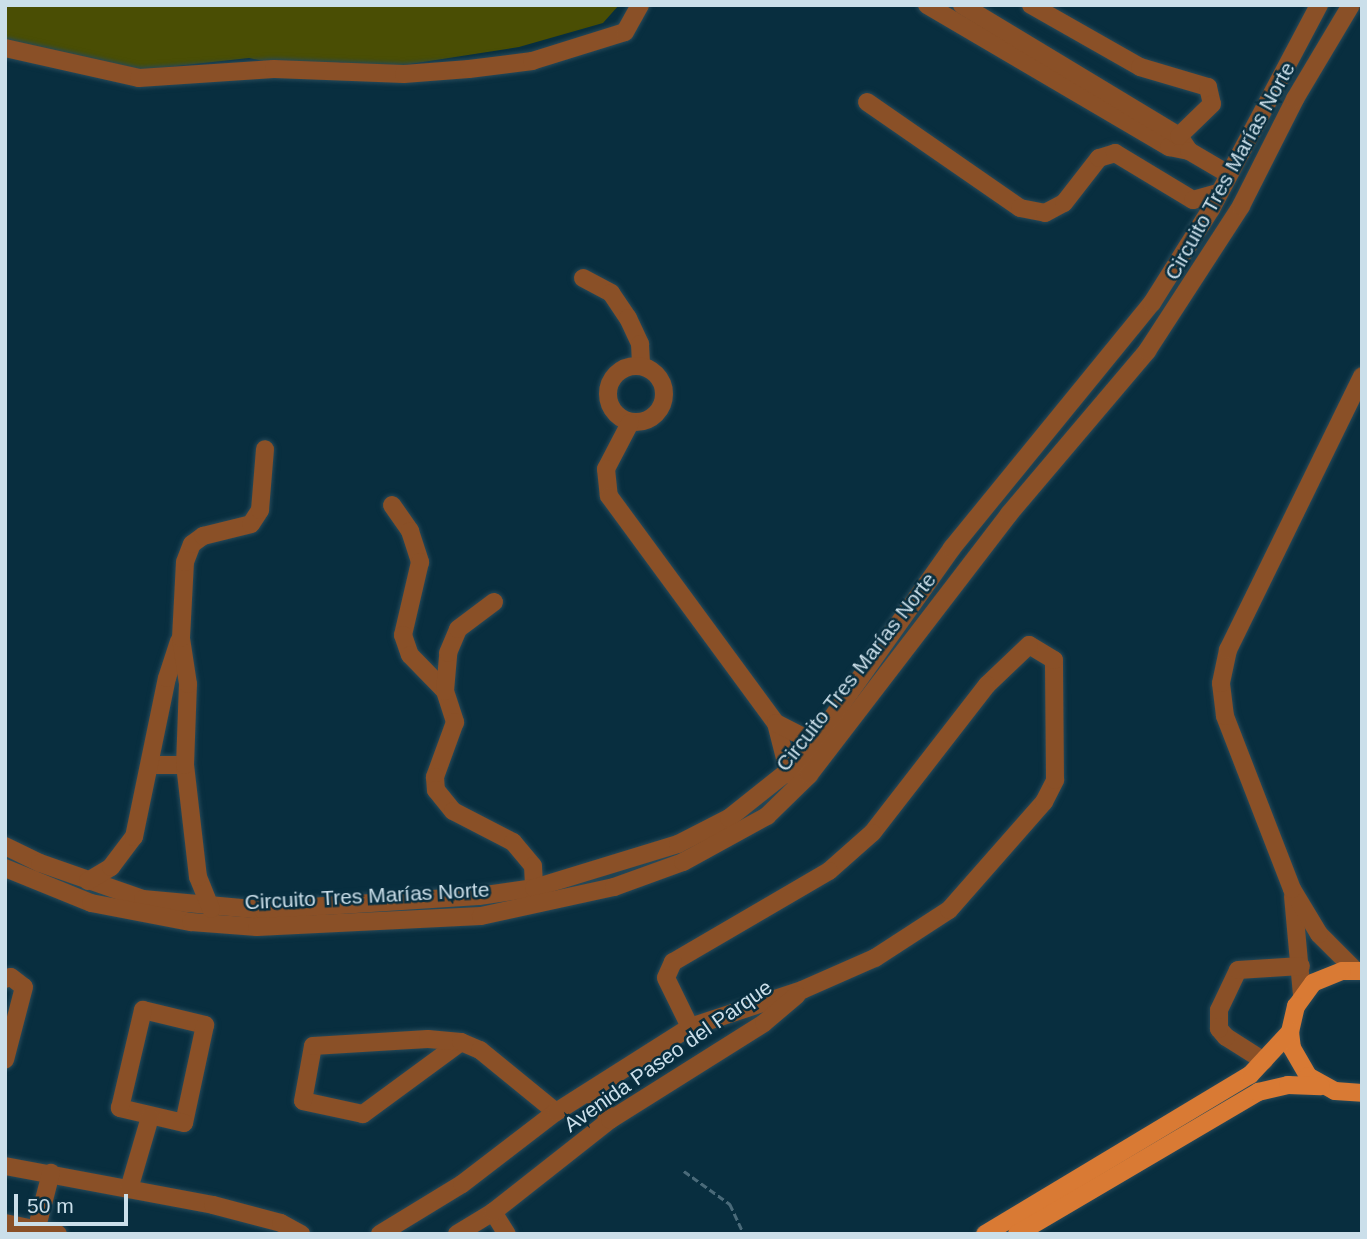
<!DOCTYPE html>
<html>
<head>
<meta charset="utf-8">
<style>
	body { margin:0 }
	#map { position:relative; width:1367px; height:1239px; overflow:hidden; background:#082e3f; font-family:Helvetica,sans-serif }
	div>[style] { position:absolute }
	.green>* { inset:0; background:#4a4e04 }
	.path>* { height:2.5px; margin-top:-1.25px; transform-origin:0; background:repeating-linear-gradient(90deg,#4a6a79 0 7px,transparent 0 10.5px) }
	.roads { filter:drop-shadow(0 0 2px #274a5a) drop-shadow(0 0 2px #274a5a) }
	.minor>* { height:18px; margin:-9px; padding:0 9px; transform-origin:9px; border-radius:9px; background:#8a5027 }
	.minor>.ring { margin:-9px; padding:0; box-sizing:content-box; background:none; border:18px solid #8a5027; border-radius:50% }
	.major>* { height:18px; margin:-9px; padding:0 9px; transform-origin:9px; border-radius:9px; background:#d97a34 }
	span { translate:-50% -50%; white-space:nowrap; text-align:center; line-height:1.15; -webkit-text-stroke:5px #082e3f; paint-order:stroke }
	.street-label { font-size:21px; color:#cbdfea }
	.frame { position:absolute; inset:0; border:7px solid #cbdfea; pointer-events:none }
	.scale { position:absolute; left:14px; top:1194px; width:114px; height:32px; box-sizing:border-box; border:4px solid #cbdfea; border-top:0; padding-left:9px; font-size:21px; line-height:24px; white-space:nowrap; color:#cbdfea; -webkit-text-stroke:5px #082e3f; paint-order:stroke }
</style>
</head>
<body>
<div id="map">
	<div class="green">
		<i style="clip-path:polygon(5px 5px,619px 5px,603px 23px,519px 47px,378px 69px,341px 62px,313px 71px,249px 58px,140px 70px,5px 41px)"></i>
	</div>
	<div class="path">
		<i style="left:684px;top:1171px;width:57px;rotate:35.7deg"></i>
		<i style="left:730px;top:1204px;width:33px;rotate:65deg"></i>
	</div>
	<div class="roads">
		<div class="minor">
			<i style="left:927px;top:5px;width:281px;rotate:30.4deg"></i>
			<i style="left:1169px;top:147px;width:20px;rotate:11deg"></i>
			<i style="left:962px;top:5px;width:253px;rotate:31.1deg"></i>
			<i style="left:1179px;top:136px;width:18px;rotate:56deg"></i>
			<i style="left:1189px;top:151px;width:45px;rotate:30.5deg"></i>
			<i style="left:1031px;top:5px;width:125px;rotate:29.6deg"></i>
			<i style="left:1140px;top:67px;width:71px;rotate:16.4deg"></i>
			<i style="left:1208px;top:87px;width:17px;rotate:77deg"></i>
			<i style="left:1212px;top:104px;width:46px;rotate:135.9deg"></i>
			<i style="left:5px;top:48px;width:137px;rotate:12.6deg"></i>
			<i style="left:139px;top:78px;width:135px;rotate:-3.8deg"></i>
			<i style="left:274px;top:69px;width:130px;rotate:2.2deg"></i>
			<i style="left:404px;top:74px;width:65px;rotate:-4.4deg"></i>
			<i style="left:469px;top:69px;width:64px;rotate:-7.2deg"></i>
			<i style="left:532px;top:61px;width:97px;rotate:-17.3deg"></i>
			<i style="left:625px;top:32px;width:31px;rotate:-61deg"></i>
			<i style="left:867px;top:102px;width:186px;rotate:34.7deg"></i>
			<i style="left:1020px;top:208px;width:25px;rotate:11deg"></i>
			<i style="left:1045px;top:213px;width:21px;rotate:-28deg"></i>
			<i style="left:1064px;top:203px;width:57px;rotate:-52.1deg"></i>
			<i style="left:1099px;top:158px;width:17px;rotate:-17deg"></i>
			<i style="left:1115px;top:153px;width:91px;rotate:31.1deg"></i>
			<i style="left:1193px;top:200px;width:26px;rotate:-16deg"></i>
			<i style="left:583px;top:278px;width:32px;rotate:28deg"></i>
			<i style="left:611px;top:293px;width:30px;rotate:56deg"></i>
			<i style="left:628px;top:318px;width:29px;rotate:65deg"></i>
			<i style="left:640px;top:344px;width:22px;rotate:87deg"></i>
			<i class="ring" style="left:608px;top:366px;width:38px;height:38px"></i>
			<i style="left:630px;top:423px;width:52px;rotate:117.6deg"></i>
			<i style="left:606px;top:469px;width:27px;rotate:84deg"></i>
			<i style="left:609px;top:496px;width:282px;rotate:53.7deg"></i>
			<i style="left:776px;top:723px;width:53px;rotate:75.7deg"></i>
			<i style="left:392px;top:505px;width:32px;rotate:55deg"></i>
			<i style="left:410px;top:531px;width:33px;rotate:72deg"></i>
			<i style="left:420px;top:562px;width:75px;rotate:103.1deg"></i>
			<i style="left:403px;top:635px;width:21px;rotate:71deg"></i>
			<i style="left:410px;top:655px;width:50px;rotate:45.8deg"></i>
			<i style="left:445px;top:691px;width:33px;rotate:72deg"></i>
			<i style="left:455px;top:722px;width:59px;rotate:110deg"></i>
			<i style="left:435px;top:777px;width:13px;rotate:86deg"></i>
			<i style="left:436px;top:790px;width:27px;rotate:51deg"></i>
			<i style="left:453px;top:811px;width:68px;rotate:27.3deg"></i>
			<i style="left:513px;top:842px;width:31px;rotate:50deg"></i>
			<i style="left:533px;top:866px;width:22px;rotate:87deg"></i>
			<i style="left:445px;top:691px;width:38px;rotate:-85deg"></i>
			<i style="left:448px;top:653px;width:26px;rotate:-67deg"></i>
			<i style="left:458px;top:629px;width:45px;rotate:-36.9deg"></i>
			<i style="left:776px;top:723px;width:44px;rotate:27.1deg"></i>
			<i style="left:150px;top:765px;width:35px"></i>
			<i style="left:5px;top:846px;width:39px;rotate:26deg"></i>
			<i style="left:40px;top:863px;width:109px;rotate:19.3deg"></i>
			<i style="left:143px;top:899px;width:121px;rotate:5.2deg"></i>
			<i style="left:263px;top:910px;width:216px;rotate:-3.7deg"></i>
			<i style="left:479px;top:896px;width:56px;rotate:-8.3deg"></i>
			<i style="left:534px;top:888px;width:151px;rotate:-17deg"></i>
			<i style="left:678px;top:844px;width:57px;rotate:-27deg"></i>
			<i style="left:729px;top:818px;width:93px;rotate:-38.5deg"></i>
			<i style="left:802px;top:760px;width:260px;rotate:-54.7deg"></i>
			<i style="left:952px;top:548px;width:316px;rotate:-50.8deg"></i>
			<i style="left:1152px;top:303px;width:111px;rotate:-57.9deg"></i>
			<i style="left:1211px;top:209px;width:231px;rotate:-62.1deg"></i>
			<i style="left:5px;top:868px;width:93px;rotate:22.1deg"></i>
			<i style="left:91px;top:903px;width:102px;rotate:10.8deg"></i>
			<i style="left:191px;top:922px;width:66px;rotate:4.3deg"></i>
			<i style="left:257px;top:927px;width:224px;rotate:-2.8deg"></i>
			<i style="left:481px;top:916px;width:136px;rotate:-12.3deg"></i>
			<i style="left:614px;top:887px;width:73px;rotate:-19.9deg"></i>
			<i style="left:683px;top:862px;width:96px;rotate:-28.7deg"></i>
			<i style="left:767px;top:816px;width:59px;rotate:-44.3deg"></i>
			<i style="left:809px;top:775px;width:329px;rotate:-52.5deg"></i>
			<i style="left:1009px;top:514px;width:214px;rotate:-49.7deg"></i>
			<i style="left:1147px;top:351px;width:173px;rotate:-57deg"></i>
			<i style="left:1241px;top:206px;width:120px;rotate:-63.2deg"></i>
			<i style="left:1295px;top:99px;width:109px;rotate:-59.2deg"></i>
			<i style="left:88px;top:881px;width:27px;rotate:-31deg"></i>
			<i style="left:111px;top:867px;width:38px;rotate:-53deg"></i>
			<i style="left:134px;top:837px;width:162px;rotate:-78.3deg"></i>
			<i style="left:167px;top:678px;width:39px;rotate:-72deg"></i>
			<i style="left:1293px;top:896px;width:98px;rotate:84.8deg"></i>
			<i style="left:211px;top:909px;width:35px;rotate:-112deg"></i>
			<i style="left:198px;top:877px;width:113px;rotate:-96.6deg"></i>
			<i style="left:185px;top:765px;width:81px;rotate:-87.9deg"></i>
			<i style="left:188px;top:684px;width:47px;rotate:-98.7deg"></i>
			<i style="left:181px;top:638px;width:76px;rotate:-87deg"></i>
			<i style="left:185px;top:562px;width:19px;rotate:-69deg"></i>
			<i style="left:192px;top:544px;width:14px;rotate:-36deg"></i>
			<i style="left:203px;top:536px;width:49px;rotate:-14deg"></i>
			<i style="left:251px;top:524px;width:17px;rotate:-57deg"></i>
			<i style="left:260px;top:510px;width:61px;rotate:-85.3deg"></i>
			<i style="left:1353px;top:968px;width:48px;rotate:-135deg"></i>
			<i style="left:1319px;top:934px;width:52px;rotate:-121deg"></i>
			<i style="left:1292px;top:889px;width:186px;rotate:-111.2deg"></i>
			<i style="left:1225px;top:716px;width:33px;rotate:-97deg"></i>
			<i style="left:1221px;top:683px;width:34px;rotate:-78deg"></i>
			<i style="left:1228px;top:650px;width:305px;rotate:-63.9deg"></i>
			<i style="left:5px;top:979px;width:6px;rotate:-18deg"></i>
			<i style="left:11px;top:977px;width:16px;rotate:38deg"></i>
			<i style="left:24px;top:987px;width:75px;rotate:104.6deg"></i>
			<i style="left:143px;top:1010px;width:64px;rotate:13.6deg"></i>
			<i style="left:205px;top:1025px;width:100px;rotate:102.1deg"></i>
			<i style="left:184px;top:1123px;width:66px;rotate:-166.8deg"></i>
			<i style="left:120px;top:1108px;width:101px;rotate:-76.8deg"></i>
			<i style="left:461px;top:1042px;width:122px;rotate:143.7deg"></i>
			<i style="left:363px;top:1114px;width:61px;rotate:-167.8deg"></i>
			<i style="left:303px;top:1101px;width:56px;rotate:-79.7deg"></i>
			<i style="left:313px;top:1046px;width:115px;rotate:-3.5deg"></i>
			<i style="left:428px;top:1039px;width:33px;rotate:5deg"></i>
			<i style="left:461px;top:1042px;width:21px;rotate:23deg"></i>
			<i style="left:480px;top:1050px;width:98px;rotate:39.2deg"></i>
			<i style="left:1264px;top:1061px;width:45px;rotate:-147.7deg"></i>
			<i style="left:1226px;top:1037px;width:11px;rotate:-131deg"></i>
			<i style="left:1219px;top:1029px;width:19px;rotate:-90deg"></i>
			<i style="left:1219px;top:1010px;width:44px;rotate:-64.6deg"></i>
			<i style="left:1238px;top:970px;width:63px;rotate:-3.6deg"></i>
			<i style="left:590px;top:1091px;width:35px;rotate:55deg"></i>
			<i style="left:5px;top:1166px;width:212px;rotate:10.6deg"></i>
			<i style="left:213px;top:1205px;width:70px;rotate:14.8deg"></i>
			<i style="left:281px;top:1223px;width:23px;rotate:29deg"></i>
			<i style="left:129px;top:1189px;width:75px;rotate:-73.7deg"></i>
			<i style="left:493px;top:1212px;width:26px;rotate:58deg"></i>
			<i style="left:5px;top:1223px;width:54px;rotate:11.7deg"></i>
			<i style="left:37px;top:1227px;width:56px;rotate:-75.5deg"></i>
			<i style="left:380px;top:1234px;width:96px;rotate:-31.4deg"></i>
			<i style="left:462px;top:1184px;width:118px;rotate:-37.5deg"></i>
			<i style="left:556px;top:1112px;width:159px;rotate:-32.4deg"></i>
			<i style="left:690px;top:1027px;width:118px;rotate:-18.3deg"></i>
			<i style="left:802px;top:990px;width:80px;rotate:-23.7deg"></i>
			<i style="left:875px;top:958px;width:88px;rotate:-33deg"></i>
			<i style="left:949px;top:910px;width:144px;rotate:-48.7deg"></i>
			<i style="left:1044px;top:802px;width:25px;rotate:-63deg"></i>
			<i style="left:1055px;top:780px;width:120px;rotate:-90.5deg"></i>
			<i style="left:1054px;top:660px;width:29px;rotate:-149deg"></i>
			<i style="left:1029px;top:645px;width:58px;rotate:136.4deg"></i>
			<i style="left:987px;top:685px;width:187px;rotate:127.8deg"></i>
			<i style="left:872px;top:833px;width:57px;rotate:138.5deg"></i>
			<i style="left:829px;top:871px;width:181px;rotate:149.7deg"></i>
			<i style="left:673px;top:962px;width:17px;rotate:114deg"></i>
			<i style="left:666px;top:978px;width:55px;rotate:63.9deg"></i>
			<i style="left:457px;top:1234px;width:42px;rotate:-31.4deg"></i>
			<i style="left:493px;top:1212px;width:149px;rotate:-38.2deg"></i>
			<i style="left:610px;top:1120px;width:182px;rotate:-32.2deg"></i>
			<i style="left:764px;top:1023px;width:43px;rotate:-40.3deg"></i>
		</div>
		<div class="major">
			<i style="left:1362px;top:971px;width:20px;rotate:180deg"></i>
			<i style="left:1342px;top:971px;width:31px;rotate:158deg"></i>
			<i style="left:1313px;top:983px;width:29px;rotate:126deg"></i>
			<i style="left:1296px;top:1006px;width:27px;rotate:103deg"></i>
			<i style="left:1290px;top:1032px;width:16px;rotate:83deg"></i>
			<i style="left:1292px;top:1048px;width:32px;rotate:60deg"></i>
			<i style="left:1308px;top:1076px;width:31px;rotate:29deg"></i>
			<i style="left:1335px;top:1091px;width:27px;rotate:4deg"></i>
			<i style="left:985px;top:1234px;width:309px;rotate:-31deg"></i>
			<i style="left:1250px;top:1075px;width:59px;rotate:-47.1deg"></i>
			<i style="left:1017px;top:1234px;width:280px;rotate:-30.5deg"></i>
			<i style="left:1258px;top:1092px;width:31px;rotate:-13deg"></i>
			<i style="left:1288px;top:1085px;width:33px;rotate:2deg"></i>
		</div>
	</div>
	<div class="street-label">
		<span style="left:1230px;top:171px;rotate:-61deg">Circuito Tres Marías Norte</span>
		<span style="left:856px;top:672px;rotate:-52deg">Circuito Tres Marías Norte</span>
		<span style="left:367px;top:896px;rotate:-3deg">Circuito Tres Marías Norte</span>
		<span style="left:668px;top:1056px;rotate:-35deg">Avenida Paseo del Parque</span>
	</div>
	<div class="frame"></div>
	<div class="scale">50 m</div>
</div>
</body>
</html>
